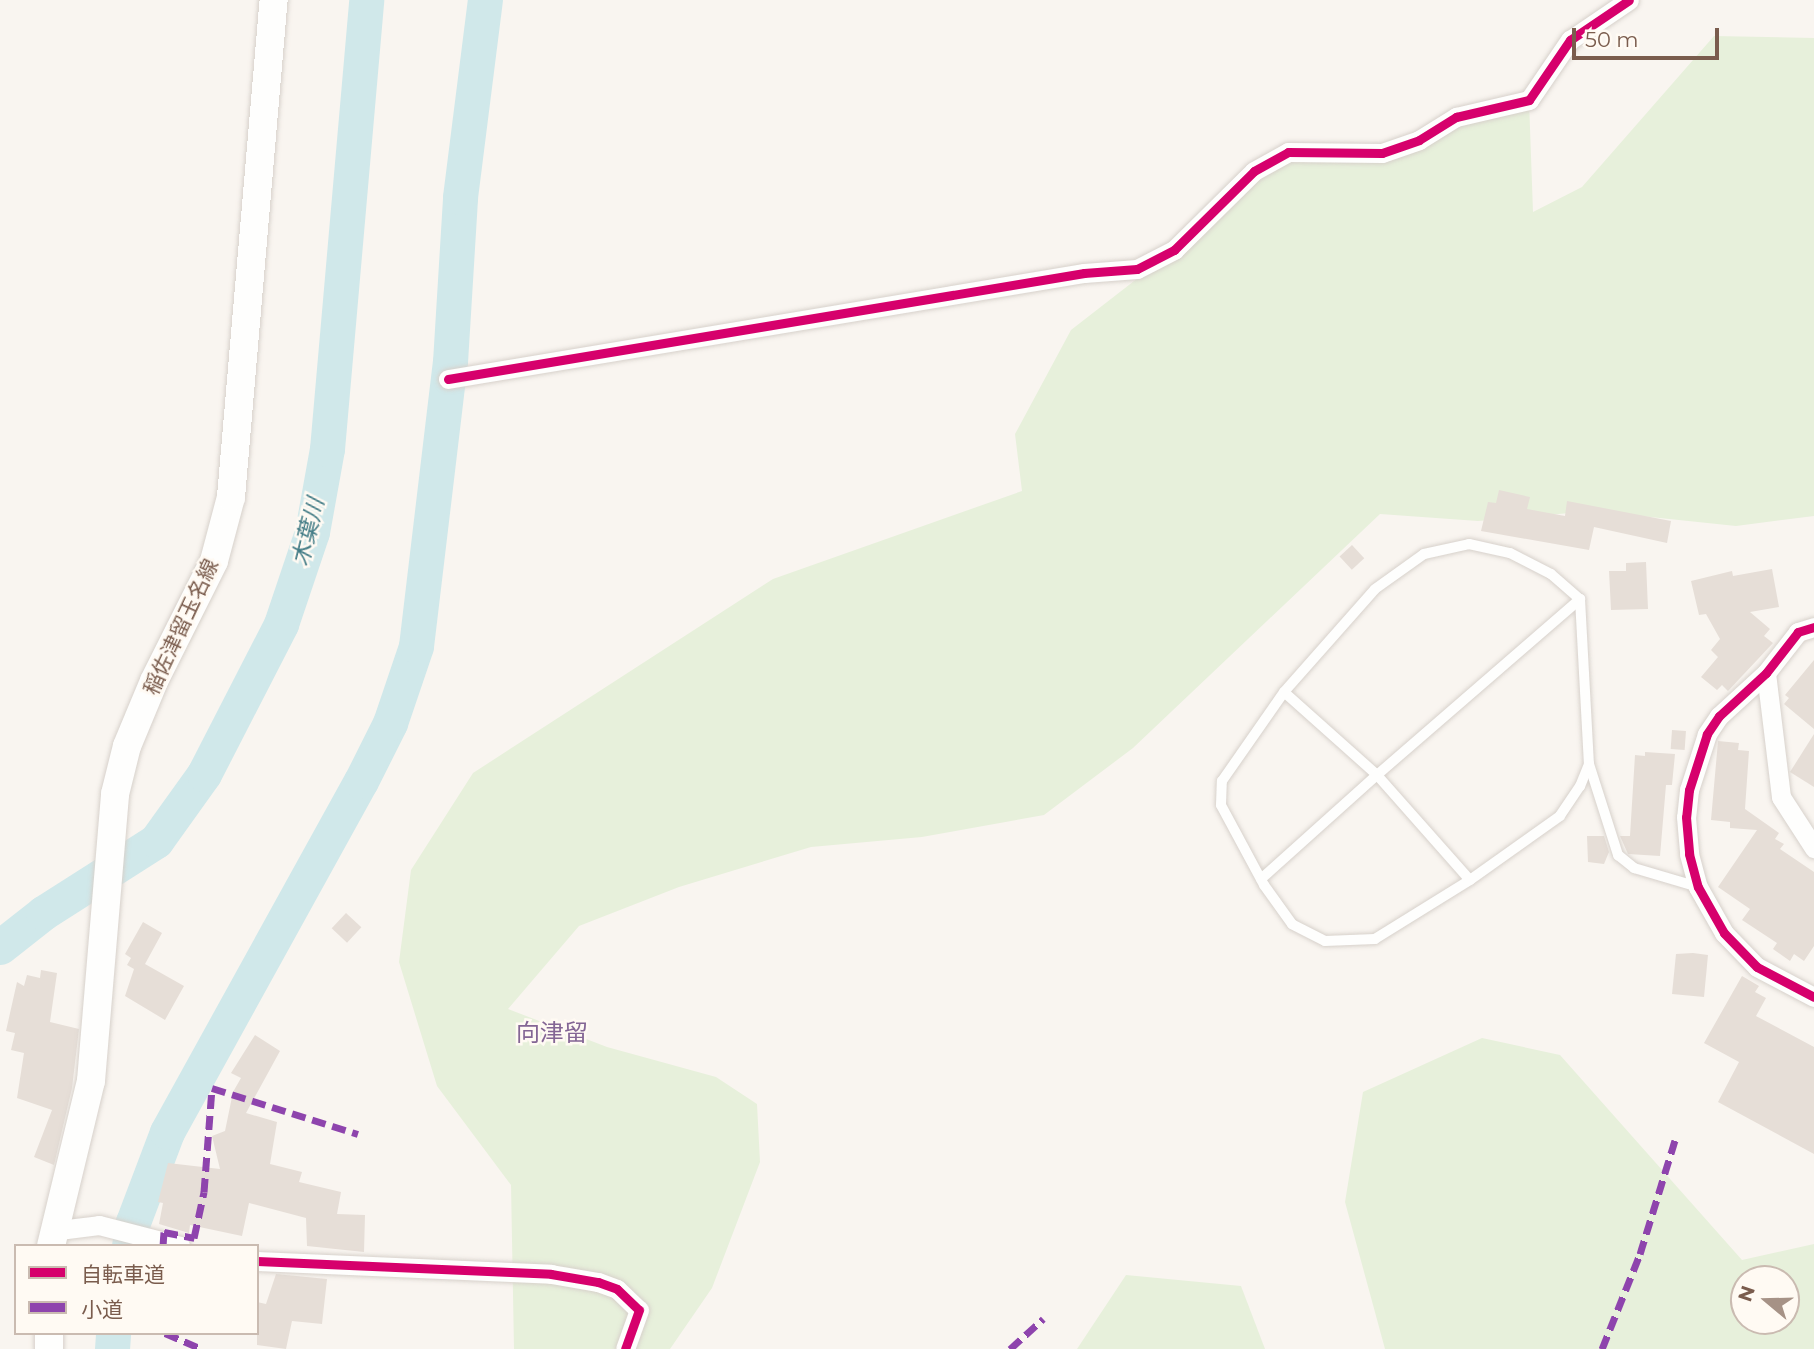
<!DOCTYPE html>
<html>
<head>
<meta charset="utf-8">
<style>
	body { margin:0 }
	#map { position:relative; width:1814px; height:1349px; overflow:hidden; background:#f9f5f0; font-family:Montserrat,"Noto Sans JP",sans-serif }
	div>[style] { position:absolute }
	.green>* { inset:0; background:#e7f0db }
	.river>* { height:35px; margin:-17.5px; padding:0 17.5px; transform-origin:17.5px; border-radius:17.5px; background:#d0e8ea }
	.building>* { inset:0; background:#e6ded7; transform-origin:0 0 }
	.roads { filter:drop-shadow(0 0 2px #d7d1cb) drop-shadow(0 0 2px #d7d1cb) }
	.lane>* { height:10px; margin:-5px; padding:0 5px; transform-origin:5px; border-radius:5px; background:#fefefd }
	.street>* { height:19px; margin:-9.5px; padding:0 9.5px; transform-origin:9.5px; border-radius:9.5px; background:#fefefd }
	.secondary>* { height:28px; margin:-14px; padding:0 14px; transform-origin:14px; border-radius:14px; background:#fefefd }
	.quiet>* { height:7px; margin-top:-3.5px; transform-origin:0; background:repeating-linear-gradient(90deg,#8e44ad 0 14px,transparent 0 21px) }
	.cycleway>* { height:9px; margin:-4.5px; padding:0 4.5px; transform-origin:4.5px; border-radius:4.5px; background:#d6006c }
	span { translate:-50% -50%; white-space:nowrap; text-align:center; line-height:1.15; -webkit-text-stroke:5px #fffaf3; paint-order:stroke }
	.street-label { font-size:21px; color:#7a5c4d }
	.water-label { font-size:23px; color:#437c86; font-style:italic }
	.quarter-label { font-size:24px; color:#846695 }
	.legend { position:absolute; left:14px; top:1244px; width:245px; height:91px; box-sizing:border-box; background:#fffaf3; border:2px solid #cabbb1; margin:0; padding:9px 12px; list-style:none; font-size:21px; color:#7a5c4d }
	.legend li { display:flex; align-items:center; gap:14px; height:35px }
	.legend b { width:35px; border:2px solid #cabbb1 }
	.north { position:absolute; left:1730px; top:1265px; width:70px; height:70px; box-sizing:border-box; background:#fffaf3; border:2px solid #cabbb1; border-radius:50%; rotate:289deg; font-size:19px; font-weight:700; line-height:28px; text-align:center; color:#7a5c4d }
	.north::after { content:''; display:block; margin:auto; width:24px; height:32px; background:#a69286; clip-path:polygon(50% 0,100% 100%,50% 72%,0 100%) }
	.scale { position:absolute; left:1572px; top:28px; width:147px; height:32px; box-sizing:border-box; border:4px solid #7a5c4d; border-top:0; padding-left:9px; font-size:21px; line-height:24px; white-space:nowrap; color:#7a5c4d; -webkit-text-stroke:5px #fffaf3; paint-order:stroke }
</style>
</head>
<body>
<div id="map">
	<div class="green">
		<i style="clip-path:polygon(1714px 36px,1814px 38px,1814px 516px,1736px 526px,1593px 511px,1478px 521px,1380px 514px,1133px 748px,1044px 815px,922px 837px,811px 847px,679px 887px,579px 926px,508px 1009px,607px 1047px,716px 1077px,757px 1104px,760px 1162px,712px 1288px,670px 1349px,514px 1349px,511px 1185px,437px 1086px,399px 962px,411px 870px,473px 773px,773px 579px,1022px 491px,1015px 434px,1071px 330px,1174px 250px,1288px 152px,1382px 153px,1529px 100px,1533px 212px,1582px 187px)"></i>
		<i style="clip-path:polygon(evenodd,1482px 1038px,1560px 1055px,1742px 1260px,1814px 1244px,1814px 1349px,1385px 1349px,1345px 1202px,1363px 1092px,1482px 1038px,1786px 1279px,1786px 1321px,1744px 1321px,1744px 1279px,1786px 1279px)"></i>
		<i style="clip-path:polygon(1126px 1275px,1241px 1286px,1265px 1349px,1077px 1349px)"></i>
	</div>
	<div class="river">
		<i style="left:0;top:947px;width:55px;rotate:-38.3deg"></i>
		<i style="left:43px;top:913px;width:134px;rotate:-32.5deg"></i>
		<i style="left:156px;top:841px;width:82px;rotate:-54.4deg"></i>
		<i style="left:204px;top:774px;width:169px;rotate:-62.8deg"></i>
		<i style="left:281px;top:624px;width:97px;rotate:-71.4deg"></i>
		<i style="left:312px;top:532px;width:84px;rotate:-79.8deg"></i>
		<i style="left:327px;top:449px;width:451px;rotate:-85deg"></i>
		<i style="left:129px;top:1246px;width:24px;rotate:-81deg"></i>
		<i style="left:133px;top:1222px;width:96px;rotate:-69.3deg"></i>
		<i style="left:167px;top:1132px;width:401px;rotate:-61.1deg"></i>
		<i style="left:361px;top:781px;width:65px;rotate:-63.4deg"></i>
		<i style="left:390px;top:723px;width:81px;rotate:-71.3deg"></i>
		<i style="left:416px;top:646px;width:286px;rotate:-83.2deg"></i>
		<i style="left:450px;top:362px;width:165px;rotate:-86.5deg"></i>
		<i style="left:460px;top:197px;width:199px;rotate:-82.8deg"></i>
		<i style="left:112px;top:1349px;width:16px;rotate:-86deg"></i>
	</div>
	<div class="building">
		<i style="clip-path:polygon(1499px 490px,1530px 497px,1527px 509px,1565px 516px,1567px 501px,1671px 521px,1667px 543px,1594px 527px,1589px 550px,1481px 531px,1488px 502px,1496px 503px)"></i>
		<i style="left:1352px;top:545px;width:18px;height:17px;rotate:47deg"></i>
		<i style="clip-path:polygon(1646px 562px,1648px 609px,1611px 610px,1609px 571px,1626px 571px,1626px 563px)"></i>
		<i style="clip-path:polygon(1772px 569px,1779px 607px,1750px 612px,1770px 629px,1764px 636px,1773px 643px,1728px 691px,1722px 685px,1717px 690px,1701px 677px,1718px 657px,1711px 650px,1720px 639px,1706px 614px,1699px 615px,1691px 581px,1732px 571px,1733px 576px)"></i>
		<i style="clip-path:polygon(1814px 660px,1814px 729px,1784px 704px,1789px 698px,1785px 695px)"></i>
		<i style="left:1672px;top:730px;width:14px;height:19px;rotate:4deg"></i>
		<i style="clip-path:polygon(1814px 734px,1814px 787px,1790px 772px)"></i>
		<i style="clip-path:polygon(1718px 741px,1739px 743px,1738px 750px,1749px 751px,1745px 809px,1779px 833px,1775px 839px,1784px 844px,1780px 849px,1814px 872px,1814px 946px,1804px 961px,1794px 954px,1790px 961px,1773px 949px,1777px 943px,1742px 920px,1750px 909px,1718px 887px,1757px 830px,1730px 828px,1730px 822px,1711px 820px)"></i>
		<i style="clip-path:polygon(1645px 752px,1675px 754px,1672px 785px,1666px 785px,1660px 856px,1628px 854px,1620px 836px,1630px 836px,1635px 755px,1645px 756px)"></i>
		<i style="clip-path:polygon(1587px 836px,1604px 836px,1609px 852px,1604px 864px,1588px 862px)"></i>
		<i style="left:346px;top:913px;width:21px;height:21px;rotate:43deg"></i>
		<i style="clip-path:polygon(143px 922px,162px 933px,145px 964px,184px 986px,165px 1020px,125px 996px,134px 969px,127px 965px,131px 958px,125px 954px)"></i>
		<i style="clip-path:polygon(1693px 953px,1708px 955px,1704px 997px,1672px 994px,1676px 954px)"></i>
		<i style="clip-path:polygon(41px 970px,57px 973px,50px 1022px,79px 1029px,72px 1088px,54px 1165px,34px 1157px,52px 1110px,17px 1098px,24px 1053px,11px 1050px,15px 1033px,6px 1031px,17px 982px,24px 986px,27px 975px,40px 978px)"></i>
		<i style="clip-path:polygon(1742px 976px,1759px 986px,1755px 992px,1766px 998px,1756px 1016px,1814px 1047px,1814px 1154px,1718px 1102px,1739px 1062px,1704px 1043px)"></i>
		<i style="clip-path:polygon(255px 1035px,280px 1051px,246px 1113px,277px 1122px,270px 1164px,302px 1172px,299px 1182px,341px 1192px,337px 1214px,365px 1215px,364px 1252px,307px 1246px,306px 1218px,249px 1203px,242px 1236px,190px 1225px,189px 1233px,159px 1224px,163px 1203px,158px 1202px,168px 1163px,220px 1169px,212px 1136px,225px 1131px,233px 1092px,241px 1078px,231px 1073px)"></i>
		<i style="clip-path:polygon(276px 1274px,327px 1279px,322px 1324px,292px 1321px,286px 1349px,257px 1345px,257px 1302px,266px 1304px)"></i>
	</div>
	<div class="roads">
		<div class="lane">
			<i style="left:1469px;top:544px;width:42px;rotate:12.4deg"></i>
			<i style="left:1510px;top:553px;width:46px;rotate:27.1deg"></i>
			<i style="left:1551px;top:574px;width:38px;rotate:41deg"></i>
			<i style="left:1580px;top:599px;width:165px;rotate:86.9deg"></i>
			<i style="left:1589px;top:764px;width:24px;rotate:112deg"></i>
			<i style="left:1580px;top:786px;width:36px;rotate:124deg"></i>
			<i style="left:1560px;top:816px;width:110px;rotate:144.6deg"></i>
			<i style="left:1470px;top:880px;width:112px;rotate:148.2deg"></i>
			<i style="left:1375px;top:939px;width:50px;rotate:177.7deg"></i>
			<i style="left:1325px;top:941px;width:37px;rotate:-153deg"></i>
			<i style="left:1292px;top:924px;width:48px;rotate:-125.7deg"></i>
			<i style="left:1264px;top:885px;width:91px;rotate:-118.3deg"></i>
			<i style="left:1221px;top:805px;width:24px;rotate:-88deg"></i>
			<i style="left:1222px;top:781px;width:108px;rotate:-55.1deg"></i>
			<i style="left:1284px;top:692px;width:137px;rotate:-48.5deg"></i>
			<i style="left:1375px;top:589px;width:60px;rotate:-35.5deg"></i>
			<i style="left:1424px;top:554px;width:46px;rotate:-12.5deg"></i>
			<i style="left:1284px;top:692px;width:125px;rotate:41.7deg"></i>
			<i style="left:1377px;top:775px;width:269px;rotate:-40.9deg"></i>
			<i style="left:1589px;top:764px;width:96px;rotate:72.3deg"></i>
			<i style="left:1618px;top:855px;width:21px;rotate:39deg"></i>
			<i style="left:1634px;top:868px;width:67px;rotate:16.5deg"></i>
			<i style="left:1261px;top:879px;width:156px;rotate:-41.9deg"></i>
			<i style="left:1377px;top:775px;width:140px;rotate:48.5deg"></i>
		</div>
		<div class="street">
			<i style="left:448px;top:379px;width:645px;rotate:-9.46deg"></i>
			<i style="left:1084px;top:273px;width:53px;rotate:-4.3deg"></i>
			<i style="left:1137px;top:269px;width:42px;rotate:-27.2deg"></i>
			<i style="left:1174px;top:250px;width:112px;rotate:-44.6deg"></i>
			<i style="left:1254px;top:171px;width:39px;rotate:-29deg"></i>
			<i style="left:1288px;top:152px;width:94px;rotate:0.6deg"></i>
			<i style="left:1382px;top:153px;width:39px;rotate:-19deg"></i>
			<i style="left:1419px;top:140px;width:44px;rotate:-31.9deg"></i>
			<i style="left:1456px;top:117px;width:75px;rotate:-13.1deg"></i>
			<i style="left:1529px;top:100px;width:73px;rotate:-55.7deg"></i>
			<i style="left:1570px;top:40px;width:71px;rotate:-34.1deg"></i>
			<i style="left:1814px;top:627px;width:17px;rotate:163deg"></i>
			<i style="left:1798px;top:632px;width:52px;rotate:128deg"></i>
			<i style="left:1766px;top:673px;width:64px;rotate:137.5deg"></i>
			<i style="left:1719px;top:716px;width:22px;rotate:124deg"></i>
			<i style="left:1707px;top:734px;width:59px;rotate:107.8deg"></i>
			<i style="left:1689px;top:790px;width:27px;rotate:96deg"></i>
			<i style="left:1686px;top:817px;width:37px;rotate:85deg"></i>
			<i style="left:1689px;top:854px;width:34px;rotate:75deg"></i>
			<i style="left:1698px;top:887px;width:53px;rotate:60.5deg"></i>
			<i style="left:1724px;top:933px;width:47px;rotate:45.9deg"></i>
			<i style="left:1757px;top:967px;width:64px;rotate:27.8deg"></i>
			<i style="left:1766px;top:673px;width:125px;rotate:83.1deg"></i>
			<i style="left:1781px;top:797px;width:61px;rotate:57.1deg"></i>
			<i style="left:51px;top:1231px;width:48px;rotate:-7.1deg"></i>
			<i style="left:99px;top:1225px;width:84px;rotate:14.5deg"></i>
			<i style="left:257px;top:1261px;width:294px;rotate:2.5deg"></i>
			<i style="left:551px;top:1274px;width:48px;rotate:9.7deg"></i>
			<i style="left:598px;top:1282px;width:20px;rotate:20deg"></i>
			<i style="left:617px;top:1289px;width:30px;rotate:44deg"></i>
			<i style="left:639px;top:1310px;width:41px;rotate:109.7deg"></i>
		</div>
		<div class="secondary">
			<i style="left:51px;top:1246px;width:170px;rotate:-76.4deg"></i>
			<i style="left:91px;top:1081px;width:288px;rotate:-85.2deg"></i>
			<i style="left:115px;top:794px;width:49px;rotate:-76deg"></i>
			<i style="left:127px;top:746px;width:70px;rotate:-67.4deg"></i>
			<i style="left:154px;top:681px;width:134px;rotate:-63.4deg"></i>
			<i style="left:214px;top:561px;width:66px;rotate:-75.1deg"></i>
			<i style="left:231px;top:497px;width:499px;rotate:-85.1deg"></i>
			<i style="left:49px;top:1349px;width:16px;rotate:-90deg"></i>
		</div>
	</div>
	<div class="quiet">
		<i style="left:163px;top:1246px;width:14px;rotate:-86deg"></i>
		<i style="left:164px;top:1232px;width:31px;rotate:11deg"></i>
		<i style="left:194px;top:1238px;width:47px;rotate:-77.7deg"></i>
		<i style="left:204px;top:1192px;width:104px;rotate:-85.6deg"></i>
		<i style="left:212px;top:1088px;width:153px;rotate:17.5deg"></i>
		<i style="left:165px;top:1333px;width:40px;rotate:23.4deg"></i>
		<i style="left:1010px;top:1349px;width:45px;rotate:-42.3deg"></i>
		<i style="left:1602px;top:1349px;width:102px;rotate:-68.2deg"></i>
		<i style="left:1640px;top:1254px;width:119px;rotate:-72.9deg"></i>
	</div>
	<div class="cycleway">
		<i style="left:448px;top:379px;width:645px;rotate:-9.46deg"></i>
		<i style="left:1084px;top:273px;width:53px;rotate:-4.3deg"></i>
		<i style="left:1137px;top:269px;width:42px;rotate:-27.2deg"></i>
		<i style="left:1174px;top:250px;width:112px;rotate:-44.6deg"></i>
		<i style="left:1254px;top:171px;width:39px;rotate:-29deg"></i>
		<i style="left:1288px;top:152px;width:94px;rotate:0.6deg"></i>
		<i style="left:1382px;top:153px;width:39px;rotate:-19deg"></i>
		<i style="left:1419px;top:140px;width:44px;rotate:-31.9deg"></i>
		<i style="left:1456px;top:117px;width:75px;rotate:-13.1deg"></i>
		<i style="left:1529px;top:100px;width:73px;rotate:-55.7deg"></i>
		<i style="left:1570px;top:40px;width:71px;rotate:-34.1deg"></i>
		<i style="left:1814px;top:627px;width:17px;rotate:163deg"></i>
		<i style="left:1798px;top:632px;width:52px;rotate:128deg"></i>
		<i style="left:1766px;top:673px;width:64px;rotate:137.5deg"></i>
		<i style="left:1719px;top:716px;width:22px;rotate:124deg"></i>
		<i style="left:1707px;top:734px;width:59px;rotate:107.8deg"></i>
		<i style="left:1689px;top:790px;width:27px;rotate:96deg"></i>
		<i style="left:1686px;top:817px;width:37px;rotate:85deg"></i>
		<i style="left:1689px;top:854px;width:34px;rotate:75deg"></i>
		<i style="left:1698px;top:887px;width:53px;rotate:60.5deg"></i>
		<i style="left:1724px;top:933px;width:47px;rotate:45.9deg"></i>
		<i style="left:1757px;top:967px;width:64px;rotate:27.8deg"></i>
		<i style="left:257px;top:1261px;width:294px;rotate:2.5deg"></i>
		<i style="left:551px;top:1274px;width:48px;rotate:9.7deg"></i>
		<i style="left:598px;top:1282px;width:20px;rotate:20deg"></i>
		<i style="left:617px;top:1289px;width:30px;rotate:44deg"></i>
		<i style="left:639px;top:1310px;width:41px;rotate:109.7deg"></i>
	</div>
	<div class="street-label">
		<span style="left:181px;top:627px;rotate:-65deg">稲佐津留玉名線</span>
	</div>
	<div class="water-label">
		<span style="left:308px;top:532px;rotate:-76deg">木葉川</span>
	</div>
	<div class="quarter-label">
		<span style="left:552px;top:1033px">向津留</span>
	</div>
	<ul class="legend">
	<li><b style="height:9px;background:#d6006c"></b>自転車道</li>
	<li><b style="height:9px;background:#8e44ad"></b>小道</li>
	</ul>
	<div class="north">N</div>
	<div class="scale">50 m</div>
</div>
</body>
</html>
